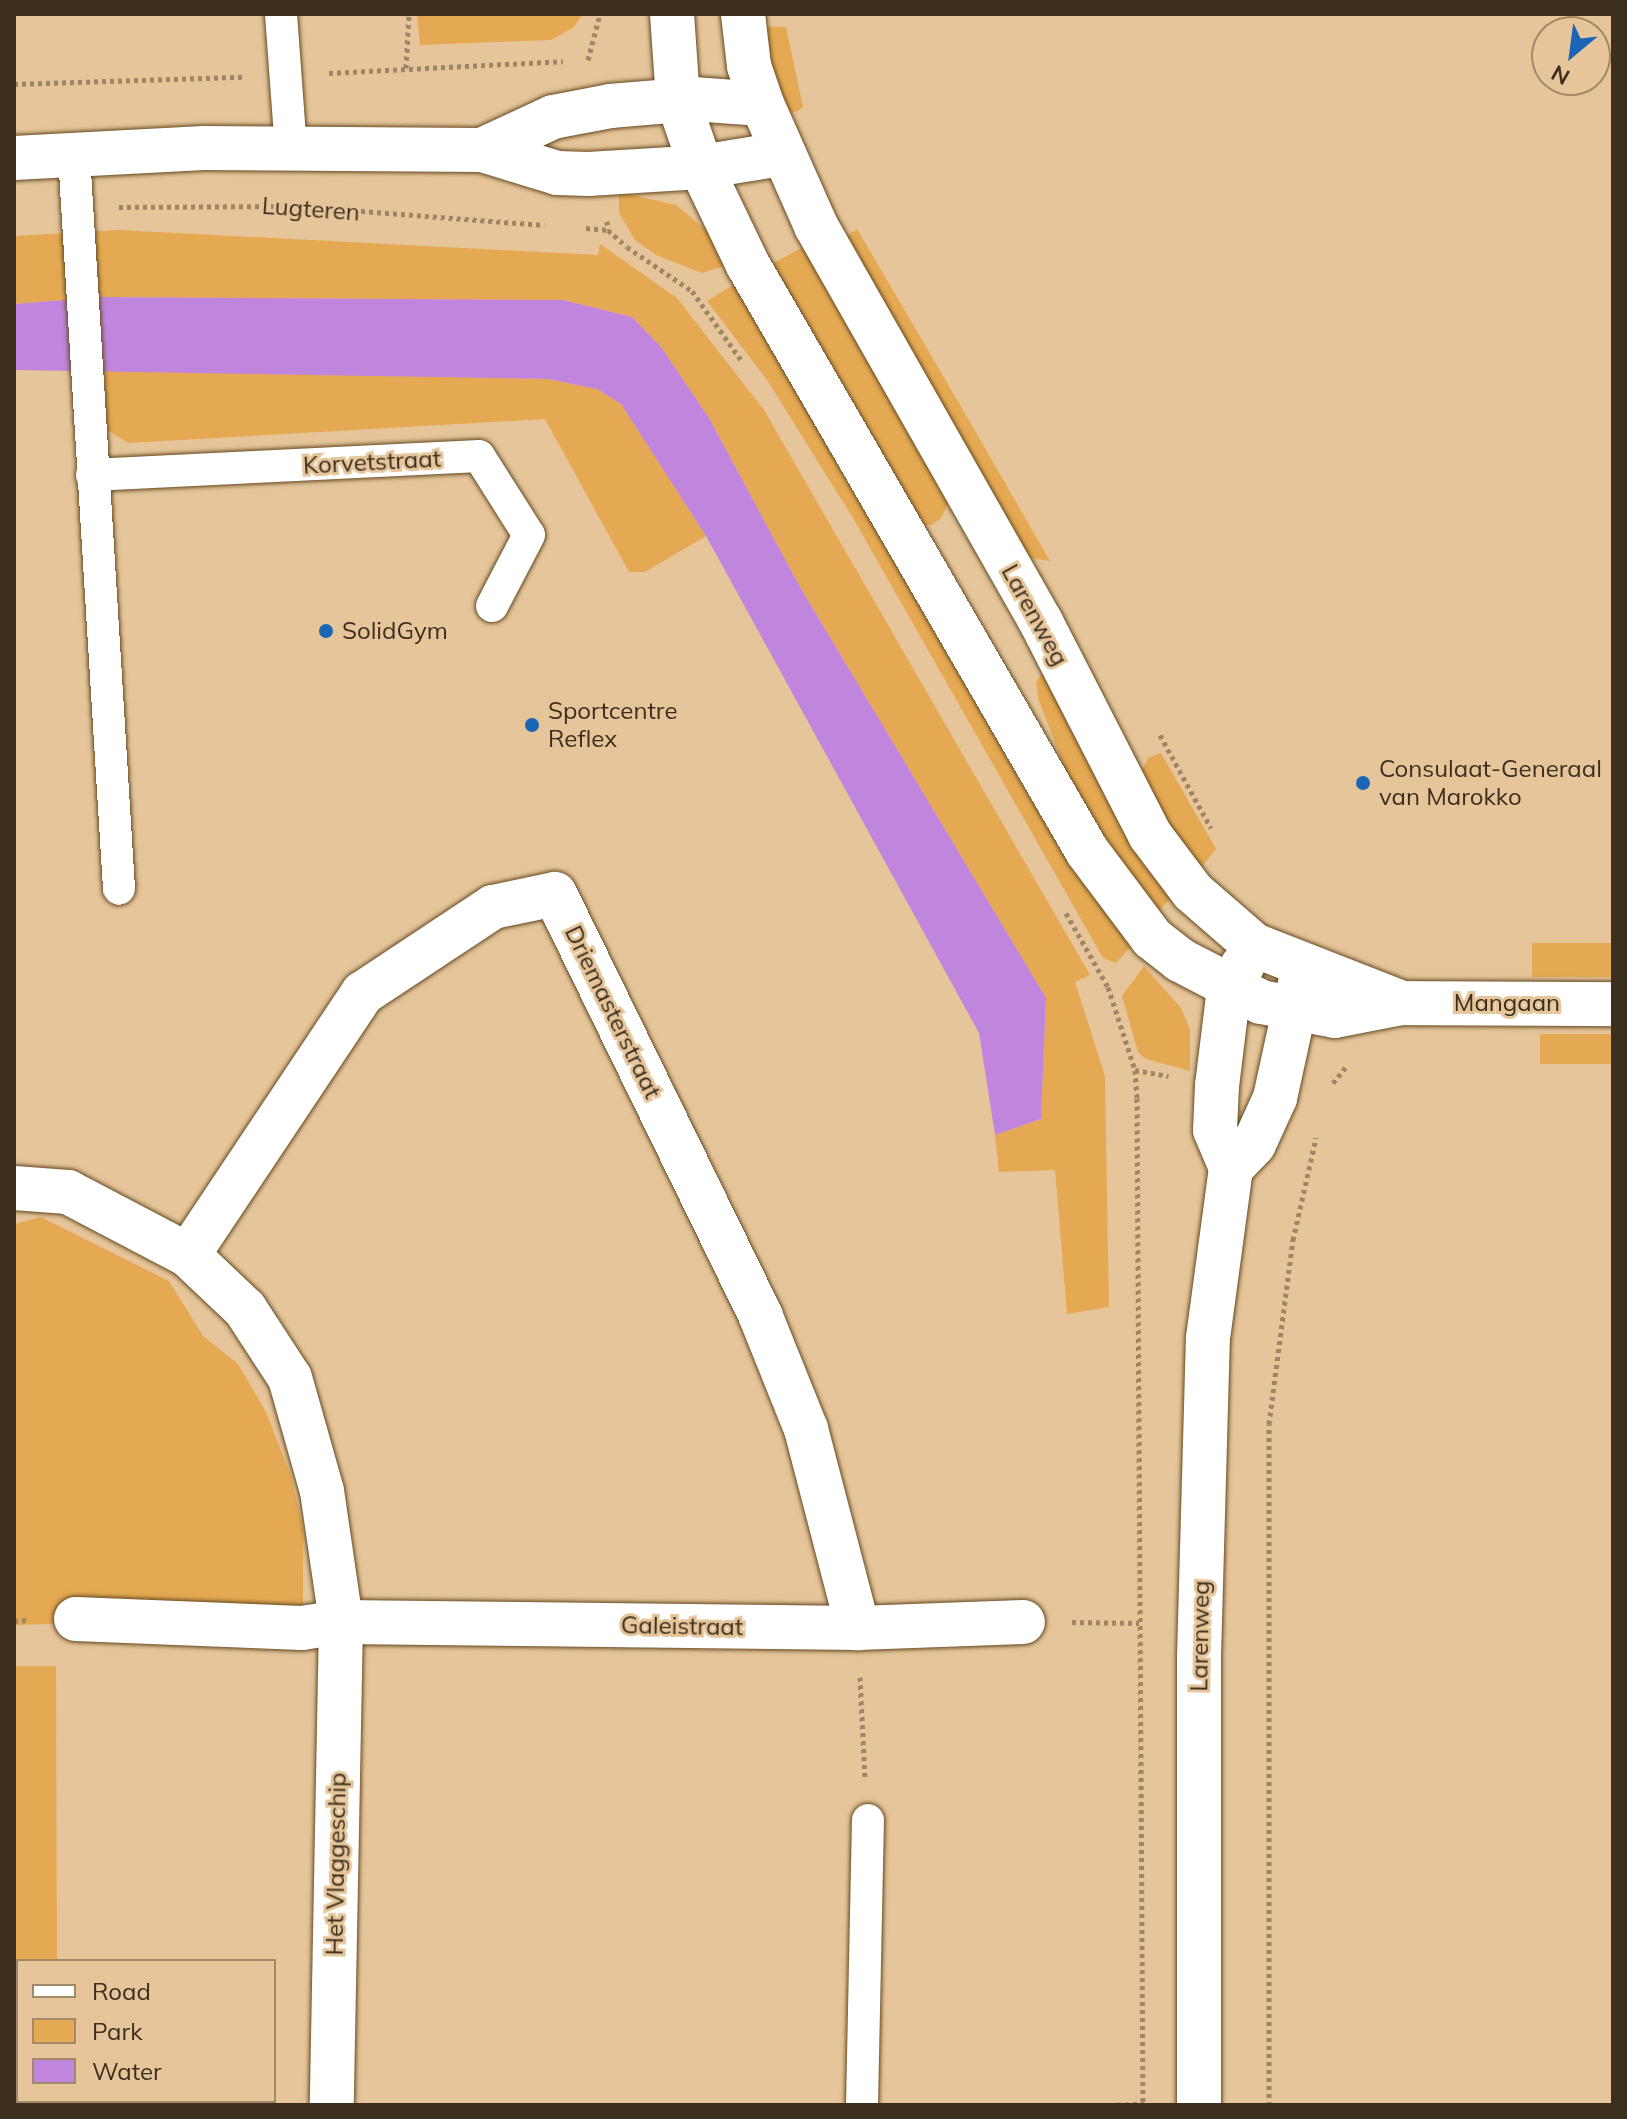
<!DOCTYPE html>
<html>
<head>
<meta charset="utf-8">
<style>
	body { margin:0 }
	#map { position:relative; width:1627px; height:2119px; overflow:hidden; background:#e6c59a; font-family:Mulish,sans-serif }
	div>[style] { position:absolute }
	.green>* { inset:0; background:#e5a953; transform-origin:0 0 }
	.water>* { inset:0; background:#c086dd }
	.path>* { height:5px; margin-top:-2.5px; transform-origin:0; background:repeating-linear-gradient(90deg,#9f8666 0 4px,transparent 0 8px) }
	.roads { filter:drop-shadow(0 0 2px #664921) drop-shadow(0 0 2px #664921) }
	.service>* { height:32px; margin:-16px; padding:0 16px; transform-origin:16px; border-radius:16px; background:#fff }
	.minor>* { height:44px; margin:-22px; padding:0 22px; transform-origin:22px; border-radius:22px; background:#fff }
	.tertiary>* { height:44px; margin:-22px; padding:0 22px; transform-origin:22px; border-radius:22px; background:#fff }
	.dots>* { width:22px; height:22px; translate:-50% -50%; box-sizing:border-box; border:4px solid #e6c59a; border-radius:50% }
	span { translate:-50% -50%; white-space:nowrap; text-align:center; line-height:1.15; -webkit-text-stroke:6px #e6c59a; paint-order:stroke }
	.street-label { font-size:24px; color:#3d2f1e }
	.poi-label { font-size:24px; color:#3d2f1e }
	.left { translate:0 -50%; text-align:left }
	.frame { position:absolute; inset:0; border:16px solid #3d2f1e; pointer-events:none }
	.legend { position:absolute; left:16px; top:1959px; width:260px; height:144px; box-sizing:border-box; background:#e6c59a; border:2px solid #a28968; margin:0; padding:10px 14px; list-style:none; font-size:24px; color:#3d2f1e }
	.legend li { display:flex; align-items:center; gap:16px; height:40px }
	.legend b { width:40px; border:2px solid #a28968 }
	.north { position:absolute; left:1531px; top:16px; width:80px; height:80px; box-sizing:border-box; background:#e6c59a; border:2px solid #a28968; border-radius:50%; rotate:209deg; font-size:22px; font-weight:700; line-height:32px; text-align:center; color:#3d2f1e }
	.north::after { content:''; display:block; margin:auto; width:28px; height:36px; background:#1a66b5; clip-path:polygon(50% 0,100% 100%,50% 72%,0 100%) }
</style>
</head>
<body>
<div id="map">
	<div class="green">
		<i style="clip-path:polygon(417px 14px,583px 14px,573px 28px,551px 40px,420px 45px)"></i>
		<i style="clip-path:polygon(762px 26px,786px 27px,803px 107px,798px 111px,786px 114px,780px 108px)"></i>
		<i style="clip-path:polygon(619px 192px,676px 205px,716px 238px,730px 264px,702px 273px,656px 255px,635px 240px,619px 213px)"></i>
		<i style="clip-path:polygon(857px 229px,959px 403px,1050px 561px,1026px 557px,842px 239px)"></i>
		<i style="clip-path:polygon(119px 230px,598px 255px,600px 244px,677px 298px,764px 410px,1090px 975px,1075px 982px,1105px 1076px,1109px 1307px,1067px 1314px,1055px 1170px,999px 1172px,995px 1135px,1041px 1119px,1046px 998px,800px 587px,709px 418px,661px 347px,632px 317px,563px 300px,101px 297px,14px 304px,14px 236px)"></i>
		<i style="clip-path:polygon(807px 245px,952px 495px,941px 518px,931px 525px,920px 525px,766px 267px)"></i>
		<i style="clip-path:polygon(740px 281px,1135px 942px,1116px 963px,1103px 958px,853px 518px,767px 380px,707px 301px)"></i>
		<i style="clip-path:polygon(104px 369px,548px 379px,597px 389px,621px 404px,706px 536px,645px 572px,629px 572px,545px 419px,128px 443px,107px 430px)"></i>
		<i style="clip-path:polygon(1042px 674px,1135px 846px,1170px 899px,1152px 917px,1075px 795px,1039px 701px,1036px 682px)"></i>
		<i style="clip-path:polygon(1161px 753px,1216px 849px,1199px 870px,1181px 847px,1140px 774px,1148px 758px)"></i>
		<i style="left:1613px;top:943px;width:34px;height:81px;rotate:90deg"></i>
		<i style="clip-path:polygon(1144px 966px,1181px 1008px,1190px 1029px,1190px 1071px,1146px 1059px,1138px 1052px,1122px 996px)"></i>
		<i style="left:1540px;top:1034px;width:73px;height:30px"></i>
		<i style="clip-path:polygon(41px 1217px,169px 1281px,203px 1336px,238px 1364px,266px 1412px,291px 1476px,303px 1529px,303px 1609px,296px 1617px,14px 1625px,14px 1224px)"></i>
		<i style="clip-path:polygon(14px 1666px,56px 1666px,57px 1961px,18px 1961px,18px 2101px,58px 2105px,14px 2105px)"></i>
	</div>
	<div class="water">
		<i style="clip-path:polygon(101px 297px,563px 300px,632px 317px,661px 347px,709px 418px,800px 587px,1046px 998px,1041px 1119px,995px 1135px,979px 1033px,706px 536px,621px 404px,597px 389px,548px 379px,14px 370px,14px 304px)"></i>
	</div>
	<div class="path">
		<i style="left:588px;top:60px;width:48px;rotate:-75.4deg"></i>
		<i style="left:406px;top:68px;width:54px;rotate:-86.8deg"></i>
		<i style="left:329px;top:73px;width:234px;rotate:-2.9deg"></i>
		<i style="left:14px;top:84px;width:229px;rotate:-1.8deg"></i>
		<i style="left:119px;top:207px;width:178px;rotate:-0.3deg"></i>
		<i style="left:297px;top:206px;width:248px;rotate:4.4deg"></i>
		<i style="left:607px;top:221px;width:9px;rotate:84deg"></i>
		<i style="left:608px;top:230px;width:25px;rotate:42deg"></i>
		<i style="left:627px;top:247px;width:78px;rotate:34.1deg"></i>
		<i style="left:692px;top:291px;width:85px;rotate:54.6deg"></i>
		<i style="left:586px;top:228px;width:22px;rotate:5deg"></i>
		<i style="left:1160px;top:735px;width:106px;rotate:61.3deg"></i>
		<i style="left:1066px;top:913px;width:85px;rotate:60.4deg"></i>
		<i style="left:1108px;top:987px;width:87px;rotate:72deg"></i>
		<i style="left:1135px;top:1070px;width:28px;rotate:86deg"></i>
		<i style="left:1137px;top:1098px;width:1007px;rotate:89.66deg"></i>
		<i style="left:1135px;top:1070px;width:34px;rotate:10deg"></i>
		<i style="left:1333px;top:1083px;width:22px;rotate:-51deg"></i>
		<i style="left:14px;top:1621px;width:13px;rotate:-4deg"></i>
		<i style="left:1072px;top:1622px;width:67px;rotate:0.9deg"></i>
		<i style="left:860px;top:1677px;width:102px;rotate:87.2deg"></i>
		<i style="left:1109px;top:2105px;width:35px;rotate:-2deg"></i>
		<i style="left:1269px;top:2105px;width:681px;rotate:-90deg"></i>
		<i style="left:1269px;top:1424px;width:186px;rotate:-82.6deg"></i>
		<i style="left:1293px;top:1240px;width:105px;rotate:-77.3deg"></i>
	</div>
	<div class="roads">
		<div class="service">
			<i style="left:281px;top:14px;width:135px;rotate:85.8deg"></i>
			<i style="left:74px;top:155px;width:735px;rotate:86.49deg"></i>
			<i style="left:92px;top:475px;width:387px;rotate:-2.8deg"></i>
			<i style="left:479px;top:456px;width:93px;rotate:57.7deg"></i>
			<i style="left:529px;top:535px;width:80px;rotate:117.5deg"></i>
			<i style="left:862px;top:2105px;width:285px;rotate:-88.8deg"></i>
		</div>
		<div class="minor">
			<i style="left:14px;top:1188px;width:54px;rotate:4.2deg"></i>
			<i style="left:68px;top:1192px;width:136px;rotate:27.7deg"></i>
			<i style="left:188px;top:1255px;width:79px;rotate:43.5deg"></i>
			<i style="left:245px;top:1309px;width:82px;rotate:56.9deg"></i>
			<i style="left:290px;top:1378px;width:117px;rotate:74.2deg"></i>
			<i style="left:322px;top:1491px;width:132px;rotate:81.7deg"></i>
			<i style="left:341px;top:1622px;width:483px;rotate:91.1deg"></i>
			<i style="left:188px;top:1255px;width:315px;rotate:-56.3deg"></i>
			<i style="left:363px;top:993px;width:156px;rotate:-33.5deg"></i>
			<i style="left:493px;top:907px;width:63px;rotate:-11.8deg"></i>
			<i style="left:555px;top:894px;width:470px;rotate:64deg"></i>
			<i style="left:761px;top:1317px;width:121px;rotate:68.1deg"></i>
			<i style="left:806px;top:1429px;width:206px;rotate:75.4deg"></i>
			<i style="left:76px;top:1619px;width:226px;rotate:2.3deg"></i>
			<i style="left:302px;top:1628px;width:39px;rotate:-9deg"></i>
			<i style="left:341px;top:1622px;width:517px;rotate:0.66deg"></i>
			<i style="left:858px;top:1628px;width:165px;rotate:-2.1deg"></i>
		</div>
		<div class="tertiary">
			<i style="left:672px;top:14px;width:86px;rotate:86deg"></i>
			<i style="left:678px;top:100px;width:71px;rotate:71.1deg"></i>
			<i style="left:701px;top:167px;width:109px;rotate:64.4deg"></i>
			<i style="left:748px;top:265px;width:677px;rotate:59.95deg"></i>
			<i style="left:1087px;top:851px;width:109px;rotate:53.2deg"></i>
			<i style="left:1152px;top:938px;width:36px;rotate:38deg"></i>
			<i style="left:1180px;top:960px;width:91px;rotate:27.4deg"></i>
			<i style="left:1261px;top:1002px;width:75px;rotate:10.7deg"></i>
			<i style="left:1335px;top:1016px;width:68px;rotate:-11deg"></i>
			<i style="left:1402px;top:1003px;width:211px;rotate:0.3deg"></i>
			<i style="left:743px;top:14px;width:52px;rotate:83.4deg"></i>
			<i style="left:749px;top:66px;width:40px;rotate:71.1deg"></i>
			<i style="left:762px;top:104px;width:133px;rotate:66.1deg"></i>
			<i style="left:816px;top:226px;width:455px;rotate:60.4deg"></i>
			<i style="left:1041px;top:622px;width:239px;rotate:62.9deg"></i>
			<i style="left:1150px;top:835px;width:71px;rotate:53deg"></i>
			<i style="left:1193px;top:892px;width:81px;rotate:41deg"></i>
			<i style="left:1254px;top:945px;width:159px;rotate:21.4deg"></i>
			<i style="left:482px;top:150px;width:78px;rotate:-24.9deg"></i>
			<i style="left:553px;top:117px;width:58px;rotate:-10.9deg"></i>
			<i style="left:610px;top:106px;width:83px;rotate:-4.8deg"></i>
			<i style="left:693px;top:99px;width:69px;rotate:4.1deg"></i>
			<i style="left:14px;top:158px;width:190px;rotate:-3deg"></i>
			<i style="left:204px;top:148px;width:278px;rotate:0.4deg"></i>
			<i style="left:482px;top:150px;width:78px;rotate:17deg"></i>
			<i style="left:557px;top:173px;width:31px;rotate:2deg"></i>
			<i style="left:588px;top:174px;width:113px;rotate:-3.5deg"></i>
			<i style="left:701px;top:167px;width:81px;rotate:-9.2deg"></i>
			<i style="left:1231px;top:1168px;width:33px;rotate:-46deg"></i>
			<i style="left:1254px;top:1144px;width:51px;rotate:-65.5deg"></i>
			<i style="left:1275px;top:1098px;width:118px;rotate:-77.7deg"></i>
			<i style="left:1199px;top:2105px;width:448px;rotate:-90deg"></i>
			<i style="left:1199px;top:1657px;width:319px;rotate:-88.4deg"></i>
			<i style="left:1208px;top:1338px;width:172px;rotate:-82.3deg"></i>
			<i style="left:1231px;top:1168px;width:41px;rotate:-112.8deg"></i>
			<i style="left:1215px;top:1130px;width:44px;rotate:-87.4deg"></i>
			<i style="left:1217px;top:1086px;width:99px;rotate:-83deg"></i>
			<i style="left:1229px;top:988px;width:27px;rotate:-59deg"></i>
		</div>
	</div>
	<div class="dots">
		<i style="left:326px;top:631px;background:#1a66b5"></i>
		<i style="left:532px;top:725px;background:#1a66b5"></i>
		<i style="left:1363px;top:783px;background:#1a66b5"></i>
	</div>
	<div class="street-label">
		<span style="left:311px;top:209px;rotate:4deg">Lugteren</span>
		<span style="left:372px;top:462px;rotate:-3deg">Korvetstraat</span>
		<span style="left:1035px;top:615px;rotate:61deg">Larenweg</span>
		<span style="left:1507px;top:1003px">Mangaan</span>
		<span style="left:613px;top:1012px;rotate:64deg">Driemasterstraat</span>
		<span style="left:682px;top:1626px;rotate:1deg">Galeistraat</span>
		<span style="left:1200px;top:1636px;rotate:-89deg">Larenweg</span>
		<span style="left:336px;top:1864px;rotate:-89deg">Het Vlaggeschip</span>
	</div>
	<div class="poi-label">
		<span class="left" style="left:342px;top:631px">SolidGym</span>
		<span class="left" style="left:548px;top:725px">Sportcentre<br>Reflex</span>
		<span class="left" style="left:1379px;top:783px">Consulaat-Generaal<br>van Marokko</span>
	</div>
	<div class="frame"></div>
	<ul class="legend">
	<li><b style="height:10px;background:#fff"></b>Road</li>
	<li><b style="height:22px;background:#e5a953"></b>Park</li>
	<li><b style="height:22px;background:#c086dd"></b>Water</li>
	</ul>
	<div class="north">N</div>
</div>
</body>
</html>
